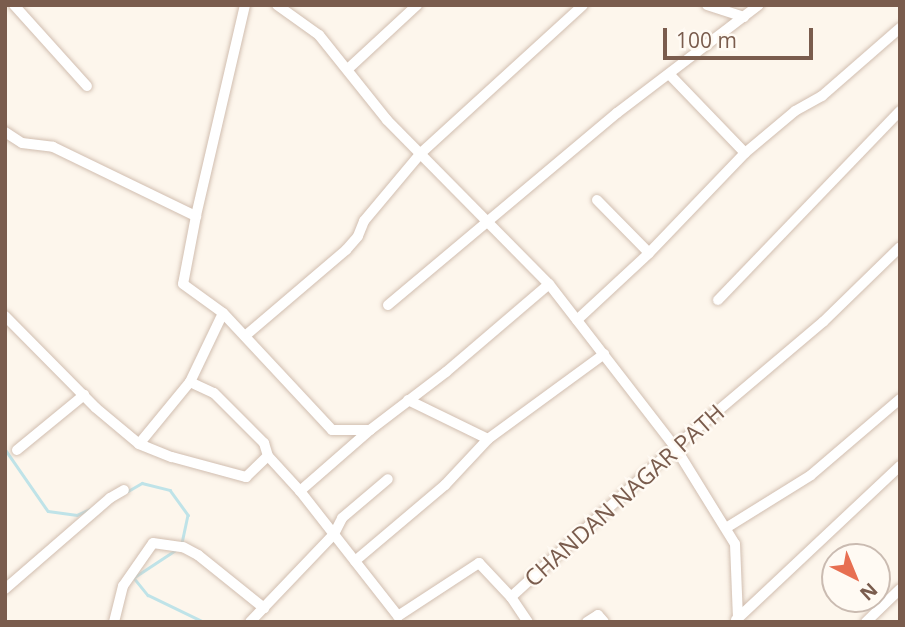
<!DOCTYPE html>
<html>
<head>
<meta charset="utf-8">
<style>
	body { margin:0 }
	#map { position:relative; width:905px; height:627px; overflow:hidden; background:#fdf6ec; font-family:"Open Sans",sans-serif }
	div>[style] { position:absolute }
	.stream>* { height:2.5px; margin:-1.25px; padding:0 1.25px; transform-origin:1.25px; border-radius:1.25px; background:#bfe3e8 }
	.roads { filter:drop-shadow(0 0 2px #d1beb0) drop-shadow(0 0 2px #d1beb0) }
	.street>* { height:10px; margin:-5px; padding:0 5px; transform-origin:5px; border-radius:5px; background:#fff }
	span { translate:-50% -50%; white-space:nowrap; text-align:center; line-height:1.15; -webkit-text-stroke:5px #fffaf3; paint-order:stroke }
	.street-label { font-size:23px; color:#7a5c4d }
	.frame { position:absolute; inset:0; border:7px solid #7a5c4d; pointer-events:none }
	.north { position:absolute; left:821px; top:543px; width:70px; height:70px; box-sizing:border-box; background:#fffaf3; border:2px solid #cabbb1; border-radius:50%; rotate:137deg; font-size:19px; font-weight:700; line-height:28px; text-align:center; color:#7a5c4d }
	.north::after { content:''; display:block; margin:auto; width:24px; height:32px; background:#e76f51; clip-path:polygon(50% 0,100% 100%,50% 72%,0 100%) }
	.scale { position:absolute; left:663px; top:28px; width:150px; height:32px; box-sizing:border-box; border:4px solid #7a5c4d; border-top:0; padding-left:9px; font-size:21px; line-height:24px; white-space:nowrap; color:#7a5c4d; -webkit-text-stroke:5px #fffaf3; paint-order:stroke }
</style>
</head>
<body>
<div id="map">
	<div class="stream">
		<i style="left:5px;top:449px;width:75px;rotate:55.3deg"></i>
		<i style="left:48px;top:511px;width:29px;rotate:8deg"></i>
		<i style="left:77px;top:515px;width:14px;rotate:-25deg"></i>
		<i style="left:128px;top:491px;width:16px;rotate:-30deg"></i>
		<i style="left:142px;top:483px;width:29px;rotate:14deg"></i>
		<i style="left:170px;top:490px;width:31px;rotate:54deg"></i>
		<i style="left:188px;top:515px;width:30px;rotate:102deg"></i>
		<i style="left:175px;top:551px;width:49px;rotate:146.6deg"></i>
		<i style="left:134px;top:578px;width:22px;rotate:51deg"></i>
		<i style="left:148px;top:595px;width:62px;rotate:25.7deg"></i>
	</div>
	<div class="roads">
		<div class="street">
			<i style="left:14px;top:5px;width:109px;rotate:48deg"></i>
			<i style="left:245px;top:5px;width:217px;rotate:103.1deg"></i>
			<i style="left:196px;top:216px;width:69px;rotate:100.8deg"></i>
			<i style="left:183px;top:284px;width:49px;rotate:35.9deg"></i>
			<i style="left:223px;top:313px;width:160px;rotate:47deg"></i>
			<i style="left:332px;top:430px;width:38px"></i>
			<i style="left:370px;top:430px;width:96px;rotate:-37.3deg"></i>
			<i style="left:446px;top:372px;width:135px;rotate:-40.5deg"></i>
			<i style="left:277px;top:5px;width:52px;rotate:35.5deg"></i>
			<i style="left:319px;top:35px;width:109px;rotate:51.3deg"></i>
			<i style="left:387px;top:120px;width:231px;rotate:45.4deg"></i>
			<i style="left:549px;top:284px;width:206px;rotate:52.3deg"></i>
			<i style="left:675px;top:447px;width:114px;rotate:58.3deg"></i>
			<i style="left:735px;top:544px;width:74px;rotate:87.7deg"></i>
			<i style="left:707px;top:5px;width:39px;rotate:18deg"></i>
			<i style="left:349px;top:68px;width:93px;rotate:-42.8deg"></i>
			<i style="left:670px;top:75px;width:108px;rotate:46.1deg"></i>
			<i style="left:5px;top:132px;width:20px;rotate:33deg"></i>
			<i style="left:22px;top:143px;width:31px;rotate:7deg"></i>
			<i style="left:53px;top:147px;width:159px;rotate:25.8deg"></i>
			<i style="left:597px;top:200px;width:74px;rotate:45.5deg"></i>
			<i style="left:718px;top:300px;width:262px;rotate:-46.1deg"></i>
			<i style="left:388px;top:305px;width:299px;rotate:-40deg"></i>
			<i style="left:617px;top:113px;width:178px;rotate:-37.3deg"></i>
			<i style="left:5px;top:316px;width:129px;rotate:45.3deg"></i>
			<i style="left:96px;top:408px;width:56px;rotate:39.9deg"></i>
			<i style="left:139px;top:444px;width:35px;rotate:22deg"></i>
			<i style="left:172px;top:457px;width:77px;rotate:15.1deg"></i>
			<i style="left:246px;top:477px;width:30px;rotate:-44deg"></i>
			<i style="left:268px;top:456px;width:47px;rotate:47.6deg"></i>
			<i style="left:300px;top:491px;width:93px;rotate:-41.1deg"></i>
			<i style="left:577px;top:320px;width:98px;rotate:-42.9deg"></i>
			<i style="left:649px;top:253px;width:139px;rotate:-46.2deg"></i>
			<i style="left:745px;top:153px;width:65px;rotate:-40deg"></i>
			<i style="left:795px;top:111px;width:31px;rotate:-29deg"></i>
			<i style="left:822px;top:96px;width:103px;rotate:-41.1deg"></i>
			<i style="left:245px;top:336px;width:133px;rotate:-40.4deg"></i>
			<i style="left:346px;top:250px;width:18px;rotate:-49deg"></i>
			<i style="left:358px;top:236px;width:16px;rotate:-68deg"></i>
			<i style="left:364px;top:221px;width:89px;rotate:-50deg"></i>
			<i style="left:421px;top:153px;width:219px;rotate:-42.4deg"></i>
			<i style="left:190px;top:382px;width:26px;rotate:25deg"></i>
			<i style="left:214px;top:393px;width:71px;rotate:45deg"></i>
			<i style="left:264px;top:443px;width:14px;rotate:73deg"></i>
			<i style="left:408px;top:400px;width:89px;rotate:26deg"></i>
			<i style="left:139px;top:444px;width:80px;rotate:-50.6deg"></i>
			<i style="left:190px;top:382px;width:76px;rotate:-64.4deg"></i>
			<i style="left:17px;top:450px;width:87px;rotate:-39.4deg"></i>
			<i style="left:300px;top:491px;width:159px;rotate:51.9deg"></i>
			<i style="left:398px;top:616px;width:97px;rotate:-33.2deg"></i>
			<i style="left:479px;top:563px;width:47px;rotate:46.7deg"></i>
			<i style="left:511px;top:597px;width:222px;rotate:-42.4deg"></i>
			<i style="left:675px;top:447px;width:194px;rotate:-40.2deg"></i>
			<i style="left:823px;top:322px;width:107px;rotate:-44.2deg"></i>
			<i style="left:726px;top:528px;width:100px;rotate:-31.9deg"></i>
			<i style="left:811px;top:475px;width:117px;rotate:-40.5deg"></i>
			<i style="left:355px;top:561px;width:118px;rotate:-40.2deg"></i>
			<i style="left:445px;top:485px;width:63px;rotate:-46.9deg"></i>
			<i style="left:488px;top:439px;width:144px;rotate:-36.2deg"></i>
			<i style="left:5px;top:589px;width:139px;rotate:-40.9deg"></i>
			<i style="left:110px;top:498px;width:16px;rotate:-30deg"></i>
			<i style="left:511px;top:597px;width:30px;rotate:56deg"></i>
			<i style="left:736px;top:620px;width:225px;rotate:-43.2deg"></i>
			<i style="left:114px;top:622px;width:37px;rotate:-76deg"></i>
			<i style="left:123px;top:586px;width:52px;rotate:-55.1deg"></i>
			<i style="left:153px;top:543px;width:30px;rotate:8deg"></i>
			<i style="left:183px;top:547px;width:17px;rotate:28deg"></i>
			<i style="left:198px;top:555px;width:85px;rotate:38.8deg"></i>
			<i style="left:250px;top:622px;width:122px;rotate:-46.3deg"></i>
			<i style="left:334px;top:534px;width:18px;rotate:-63deg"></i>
			<i style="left:342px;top:518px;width:60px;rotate:-40.3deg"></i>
			<i style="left:587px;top:622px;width:13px;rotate:-32deg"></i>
			<i style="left:598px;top:615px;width:9px;rotate:49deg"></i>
			<i style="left:866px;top:622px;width:47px;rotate:-44.1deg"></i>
		</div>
	</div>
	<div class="street-label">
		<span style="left:624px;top:495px;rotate:-42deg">CHANDAN NAGAR PATH</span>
	</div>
	<div class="frame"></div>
	<div class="north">N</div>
	<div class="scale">100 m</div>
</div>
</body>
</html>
